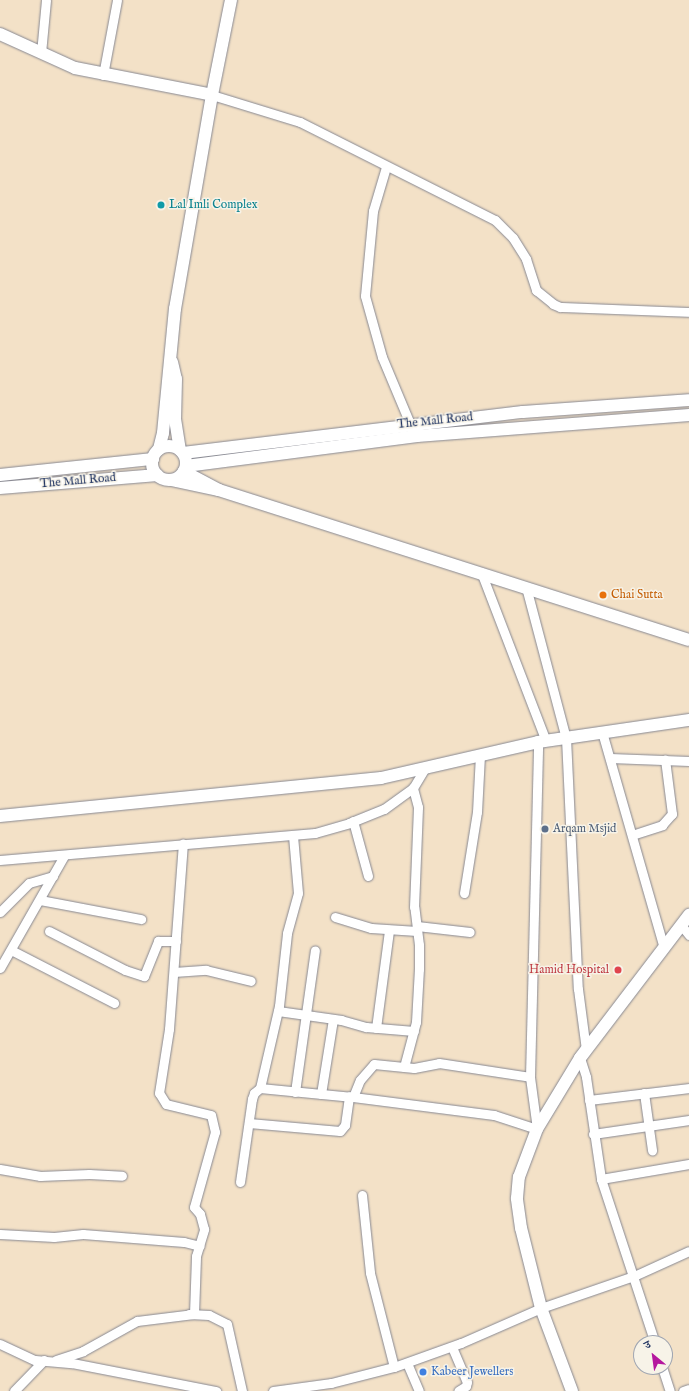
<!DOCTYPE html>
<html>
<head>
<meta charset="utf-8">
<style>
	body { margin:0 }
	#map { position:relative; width:689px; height:1391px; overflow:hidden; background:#f3e1c7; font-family:"IM FELL English","Noto Serif Devanagari",serif }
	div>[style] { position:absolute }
	.roads { filter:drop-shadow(0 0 1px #878892) drop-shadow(0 0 1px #878892) }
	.street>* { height:9px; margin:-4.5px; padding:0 4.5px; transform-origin:4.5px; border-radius:4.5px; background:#fff }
	.secondary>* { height:12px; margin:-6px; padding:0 6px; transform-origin:6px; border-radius:6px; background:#fff }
	.secondary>.ring { margin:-6px; padding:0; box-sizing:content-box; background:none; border:12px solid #fff; border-radius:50% }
	.dots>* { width:11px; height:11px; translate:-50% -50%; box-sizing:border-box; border:2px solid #f7f3e8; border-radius:50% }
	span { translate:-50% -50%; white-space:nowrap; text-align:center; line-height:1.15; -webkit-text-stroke:3px #f7f3e8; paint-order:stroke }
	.culture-label { font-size:12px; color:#0d838f }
	.left { translate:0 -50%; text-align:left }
	.street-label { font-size:12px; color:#1b2f5e }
	.food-label { font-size:12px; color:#c56008 }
	.service-label { font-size:12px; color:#4e5e75 }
	.health-label { font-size:12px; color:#be3a42 }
	.right { translate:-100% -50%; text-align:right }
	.shop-label { font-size:12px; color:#366cbe }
	.north { position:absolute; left:633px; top:1335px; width:40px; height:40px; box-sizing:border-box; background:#f7f3e8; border:1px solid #9fa5b1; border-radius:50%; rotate:331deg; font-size:11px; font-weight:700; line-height:16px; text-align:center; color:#1b2f5e }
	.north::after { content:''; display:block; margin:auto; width:14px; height:18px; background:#b5179e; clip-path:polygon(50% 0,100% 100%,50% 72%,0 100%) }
</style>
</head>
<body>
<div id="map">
	<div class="roads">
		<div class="street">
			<i style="left:41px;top:53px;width:53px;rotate:-84.6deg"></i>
			<i style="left:103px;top:75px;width:76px;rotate:-79.4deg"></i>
			<i style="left:212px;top:95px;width:92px;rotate:17.1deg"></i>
			<i style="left:300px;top:122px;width:218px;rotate:26.7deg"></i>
			<i style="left:495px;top:220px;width:25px;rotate:45deg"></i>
			<i style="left:513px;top:238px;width:25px;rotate:58deg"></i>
			<i style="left:526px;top:259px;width:33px;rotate:72deg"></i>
			<i style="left:536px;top:290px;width:22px;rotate:39deg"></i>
			<i style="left:553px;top:304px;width:8px;rotate:23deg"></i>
			<i style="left:560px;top:307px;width:129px;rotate:2.2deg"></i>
			<i style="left:386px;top:167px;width:46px;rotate:106.5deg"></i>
			<i style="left:373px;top:211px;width:85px;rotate:95.4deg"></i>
			<i style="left:365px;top:296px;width:63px;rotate:74.4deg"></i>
			<i style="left:382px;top:357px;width:73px;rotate:67.3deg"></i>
			<i style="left:481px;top:572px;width:181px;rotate:69deg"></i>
			<i style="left:526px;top:587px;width:156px;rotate:75.2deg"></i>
			<i style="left:566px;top:738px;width:251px;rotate:87.3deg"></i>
			<i style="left:578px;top:989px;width:62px;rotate:82.5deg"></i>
			<i style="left:602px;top:732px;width:225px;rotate:74deg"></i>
			<i style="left:610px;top:758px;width:79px;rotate:2.2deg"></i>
			<i style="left:353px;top:821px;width:57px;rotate:74.7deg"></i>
			<i style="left:632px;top:835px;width:32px;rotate:-18deg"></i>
			<i style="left:662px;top:825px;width:15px;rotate:-48deg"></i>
			<i style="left:672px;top:814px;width:55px;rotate:-97.3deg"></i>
			<i style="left:0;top:860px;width:316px;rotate:-4.9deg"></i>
			<i style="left:315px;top:833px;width:35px;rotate:-16deg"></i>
			<i style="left:349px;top:823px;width:38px;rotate:-22deg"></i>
			<i style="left:384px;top:809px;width:36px;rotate:-36deg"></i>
			<i style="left:413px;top:788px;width:23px;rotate:-59deg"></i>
			<i style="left:464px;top:893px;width:82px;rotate:-80.9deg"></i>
			<i style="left:477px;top:812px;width:57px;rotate:-87deg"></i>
			<i style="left:40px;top:900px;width:103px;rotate:10.7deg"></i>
			<i style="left:0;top:912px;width:41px;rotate:-45deg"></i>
			<i style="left:29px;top:883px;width:25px;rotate:-16deg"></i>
			<i style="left:335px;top:917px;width:38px;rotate:17deg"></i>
			<i style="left:371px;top:928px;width:46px;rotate:3.7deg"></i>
			<i style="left:681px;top:925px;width:13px;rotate:51deg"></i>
			<i style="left:417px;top:926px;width:53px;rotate:6.5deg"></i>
			<i style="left:49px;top:931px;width:85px;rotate:27.2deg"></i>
			<i style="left:125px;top:970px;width:20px;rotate:18deg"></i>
			<i style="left:144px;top:976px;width:38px;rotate:-68deg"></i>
			<i style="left:158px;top:941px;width:18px"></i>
			<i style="left:11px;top:950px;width:116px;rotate:27.2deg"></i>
			<i style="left:0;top:968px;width:129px;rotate:-60.3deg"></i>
			<i style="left:174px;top:972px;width:32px;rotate:-4deg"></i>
			<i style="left:206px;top:970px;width:46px;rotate:13.7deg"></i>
			<i style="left:278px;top:1011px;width:64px;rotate:8.1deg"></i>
			<i style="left:341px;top:1020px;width:26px;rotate:16deg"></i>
			<i style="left:366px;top:1027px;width:48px;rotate:4.8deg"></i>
			<i style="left:376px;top:1028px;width:99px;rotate:-82.4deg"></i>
			<i style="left:580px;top:1058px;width:20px;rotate:72deg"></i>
			<i style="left:586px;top:1077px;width:103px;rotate:81.6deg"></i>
			<i style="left:601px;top:1179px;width:173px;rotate:71.8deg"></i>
			<i style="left:404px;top:1067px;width:47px;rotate:-75.1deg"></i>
			<i style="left:416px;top:1022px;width:53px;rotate:-86.8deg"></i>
			<i style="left:419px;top:969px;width:24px;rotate:-90deg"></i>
			<i style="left:419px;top:945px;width:38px;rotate:-97deg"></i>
			<i style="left:414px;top:907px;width:100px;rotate:-87.7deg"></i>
			<i style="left:418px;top:807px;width:20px;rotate:-105deg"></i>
			<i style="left:260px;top:1088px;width:84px;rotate:-77deg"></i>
			<i style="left:279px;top:1006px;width:73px;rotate:-83.7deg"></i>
			<i style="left:287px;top:933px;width:41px;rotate:-74.6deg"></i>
			<i style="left:298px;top:893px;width:57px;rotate:-95deg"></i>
			<i style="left:295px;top:1092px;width:143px;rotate:-82deg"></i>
			<i style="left:644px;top:1093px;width:58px;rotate:82deg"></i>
			<i style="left:321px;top:1094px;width:76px;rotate:-80.9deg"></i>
			<i style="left:353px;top:1097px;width:18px;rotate:-68deg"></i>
			<i style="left:360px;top:1080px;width:21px;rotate:-49deg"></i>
			<i style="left:374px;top:1064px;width:40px;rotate:5.7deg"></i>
			<i style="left:414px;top:1068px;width:25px;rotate:-11deg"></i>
			<i style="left:439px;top:1063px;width:92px;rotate:8.7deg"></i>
			<i style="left:589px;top:1100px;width:101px;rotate:-6.8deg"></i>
			<i style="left:249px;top:1123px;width:91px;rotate:5deg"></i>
			<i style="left:340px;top:1131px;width:8px;rotate:-50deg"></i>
			<i style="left:345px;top:1125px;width:29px;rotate:-82deg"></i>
			<i style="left:593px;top:1134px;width:97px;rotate:-8.3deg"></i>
			<i style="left:0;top:1169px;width:41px;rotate:9.9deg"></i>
			<i style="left:40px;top:1176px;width:49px;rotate:-2.3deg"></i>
			<i style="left:89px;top:1174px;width:33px;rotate:3deg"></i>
			<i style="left:601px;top:1179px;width:89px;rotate:-9.7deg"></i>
			<i style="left:240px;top:1182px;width:84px;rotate:-81.8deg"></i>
			<i style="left:252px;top:1099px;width:6px;rotate:-72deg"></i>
			<i style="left:254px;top:1093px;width:8px;rotate:-40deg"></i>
			<i style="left:260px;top:1088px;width:93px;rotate:5.5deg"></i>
			<i style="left:353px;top:1097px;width:142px;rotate:7.3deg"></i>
			<i style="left:494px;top:1115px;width:45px;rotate:18deg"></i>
			<i style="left:537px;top:1129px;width:52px;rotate:-97.7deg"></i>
			<i style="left:530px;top:1077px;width:335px;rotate:-88.6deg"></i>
			<i style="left:362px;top:1195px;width:78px;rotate:84.1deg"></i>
			<i style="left:370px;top:1273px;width:97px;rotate:75.7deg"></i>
			<i style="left:0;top:1234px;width:54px;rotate:3.2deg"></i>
			<i style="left:54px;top:1237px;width:29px;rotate:-6deg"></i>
			<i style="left:83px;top:1234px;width:101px;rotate:4.5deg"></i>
			<i style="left:184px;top:1242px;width:16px;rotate:14deg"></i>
			<i style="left:189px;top:1314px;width:20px;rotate:3deg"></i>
			<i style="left:209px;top:1315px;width:20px;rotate:27deg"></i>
			<i style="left:227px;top:1324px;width:69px;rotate:77.4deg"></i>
			<i style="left:0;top:1344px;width:38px;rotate:25deg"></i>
			<i style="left:35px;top:1360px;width:37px;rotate:5deg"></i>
			<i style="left:72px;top:1363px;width:147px;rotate:11deg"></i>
			<i style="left:452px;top:1347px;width:38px;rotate:67deg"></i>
			<i style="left:467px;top:1382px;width:4px;rotate:104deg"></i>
			<i style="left:466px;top:1386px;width:9px;rotate:148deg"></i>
			<i style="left:56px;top:1360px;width:28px;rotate:-18deg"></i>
			<i style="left:83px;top:1351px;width:62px;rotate:-29.1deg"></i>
			<i style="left:137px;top:1321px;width:57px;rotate:-7deg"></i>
			<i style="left:194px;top:1314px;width:58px;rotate:-88deg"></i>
			<i style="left:196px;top:1256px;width:28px;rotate:-73deg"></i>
			<i style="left:204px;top:1229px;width:16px;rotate:-105deg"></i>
			<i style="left:200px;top:1214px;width:9px;rotate:-131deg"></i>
			<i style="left:194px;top:1207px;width:78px;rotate:-74.4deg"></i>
			<i style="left:215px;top:1132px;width:17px;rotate:-103deg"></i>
			<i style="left:211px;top:1115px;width:46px;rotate:-166.3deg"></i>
			<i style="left:166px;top:1104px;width:13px;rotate:-122deg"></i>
			<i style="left:159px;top:1093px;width:65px;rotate:-81.1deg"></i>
			<i style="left:169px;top:1029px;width:186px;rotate:-85.7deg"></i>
			<i style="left:407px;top:1363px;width:30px;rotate:67deg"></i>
			<i style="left:662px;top:1367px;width:25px;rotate:72deg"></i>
			<i style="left:14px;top:1391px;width:43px;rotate:-45.9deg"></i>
			<i style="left:273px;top:1391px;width:59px;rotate:-7.9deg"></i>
			<i style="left:331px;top:1383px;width:65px;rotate:-14.3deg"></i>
			<i style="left:394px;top:1367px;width:71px;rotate:-19.7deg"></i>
			<i style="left:461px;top:1343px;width:87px;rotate:-23.6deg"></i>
			<i style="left:541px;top:1308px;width:98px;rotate:-19deg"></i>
			<i style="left:634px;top:1276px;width:60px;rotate:-24.4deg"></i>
			<i style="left:683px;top:1391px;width:6px;rotate:-18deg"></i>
		</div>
		<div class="secondary">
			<i style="left:0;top:34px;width:82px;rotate:24.4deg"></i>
			<i style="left:75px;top:68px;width:140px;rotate:11.1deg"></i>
			<i style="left:172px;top:362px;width:17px;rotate:77deg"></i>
			<i style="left:176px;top:379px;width:40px;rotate:91.4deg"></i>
			<i style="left:175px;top:419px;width:31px;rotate:81deg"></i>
			<i class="ring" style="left:152px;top:446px;width:22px;height:22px"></i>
			<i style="left:159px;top:449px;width:16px;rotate:-76deg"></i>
			<i style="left:163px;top:433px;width:125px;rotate:-84.5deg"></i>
			<i style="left:175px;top:309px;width:217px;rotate:-80.2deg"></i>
			<i style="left:212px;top:95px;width:97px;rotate:-78.7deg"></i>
			<i style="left:183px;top:453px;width:342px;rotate:-6.9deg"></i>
			<i style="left:523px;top:412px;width:166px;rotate:-4.1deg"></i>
			<i style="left:186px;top:466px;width:233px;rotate:-7.4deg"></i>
			<i style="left:417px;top:436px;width:273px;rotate:-4.4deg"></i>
			<i style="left:0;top:475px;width:154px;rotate:-6deg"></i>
			<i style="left:171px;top:480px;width:49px;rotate:11.8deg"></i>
			<i style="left:219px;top:490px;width:40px;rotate:-152deg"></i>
			<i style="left:0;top:488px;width:158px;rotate:-4.7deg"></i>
			<i style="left:219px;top:490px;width:493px;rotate:17.7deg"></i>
			<i style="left:0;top:816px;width:383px;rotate:-5.7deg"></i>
			<i style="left:381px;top:778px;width:161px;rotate:-12.9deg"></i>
			<i style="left:538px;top:742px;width:153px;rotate:-8.3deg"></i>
			<i style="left:572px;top:1391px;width:89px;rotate:-110.5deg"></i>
			<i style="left:541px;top:1308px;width:82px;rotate:-104deg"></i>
			<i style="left:521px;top:1228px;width:30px;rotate:-98deg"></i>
			<i style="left:517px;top:1198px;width:21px;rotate:-85deg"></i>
			<i style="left:519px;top:1177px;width:51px;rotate:-69.4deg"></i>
			<i style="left:537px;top:1129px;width:83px;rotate:-58.8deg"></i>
			<i style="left:580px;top:1058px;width:180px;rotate:-52.7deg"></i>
		</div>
	</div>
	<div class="dots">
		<i style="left:161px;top:205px;background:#0f9aa8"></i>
		<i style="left:603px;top:595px;background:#e8710a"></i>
		<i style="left:545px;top:829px;background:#5c6f8a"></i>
		<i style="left:618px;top:970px;background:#e0444e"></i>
		<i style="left:423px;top:1372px;background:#3f7fe0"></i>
	</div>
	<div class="culture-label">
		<span class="left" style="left:169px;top:205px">Lal Imli Complex</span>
	</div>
	<div class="street-label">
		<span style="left:435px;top:421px;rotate:-6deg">The Mall Road</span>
		<span style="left:78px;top:481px;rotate:-5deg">The Mall Road</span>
	</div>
	<div class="food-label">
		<span class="left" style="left:611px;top:595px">Chai Sutta</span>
	</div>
	<div class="service-label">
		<span class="left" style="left:553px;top:829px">Arqam Msjid</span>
	</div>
	<div class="health-label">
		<span class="right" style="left:609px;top:970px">Hamid Hospital</span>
	</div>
	<div class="shop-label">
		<span class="left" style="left:431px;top:1372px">Kabeer Jewellers</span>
	</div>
	<div class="north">उ</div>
</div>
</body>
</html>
